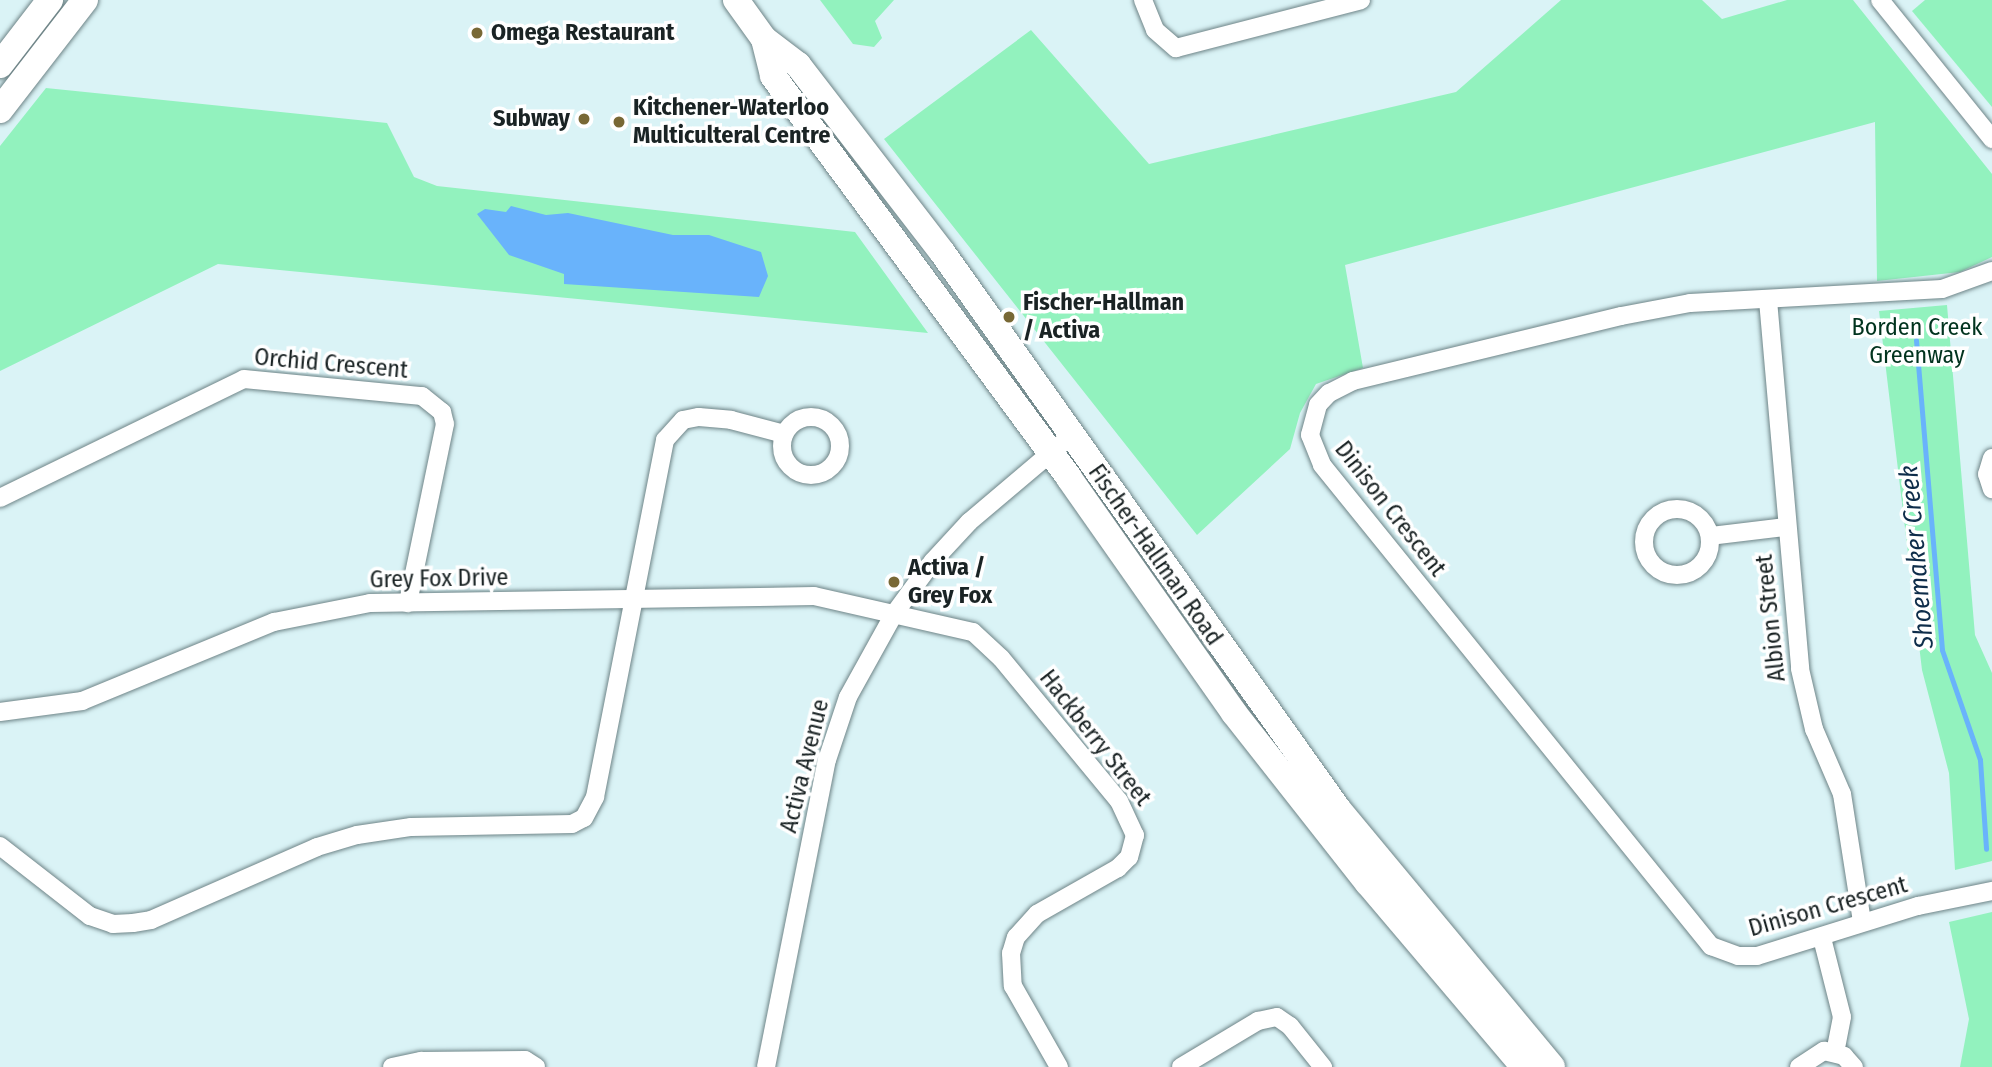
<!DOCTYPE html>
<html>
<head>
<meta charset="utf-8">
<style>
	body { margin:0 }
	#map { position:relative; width:1992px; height:1067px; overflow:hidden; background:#daf3f6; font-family:"Fira Sans Condensed",sans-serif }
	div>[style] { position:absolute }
	.green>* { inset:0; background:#92f2be }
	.water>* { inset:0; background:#69b3fb }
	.stream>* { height:5px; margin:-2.5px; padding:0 2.5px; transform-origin:2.5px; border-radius:2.5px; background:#69b3fb }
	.roads { filter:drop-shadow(0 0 2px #6e8487) drop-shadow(0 0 2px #6e8487) }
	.street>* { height:18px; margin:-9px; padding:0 9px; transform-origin:9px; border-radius:9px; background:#fff }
	.street>.ring { margin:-9px; padding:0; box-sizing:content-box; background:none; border:18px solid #fff; border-radius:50% }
	.secondary>* { height:26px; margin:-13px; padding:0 13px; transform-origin:13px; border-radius:13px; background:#fff }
	.dots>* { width:19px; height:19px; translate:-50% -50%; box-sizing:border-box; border:4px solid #fff; border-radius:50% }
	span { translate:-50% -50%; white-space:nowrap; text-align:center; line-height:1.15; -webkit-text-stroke:7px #fff; paint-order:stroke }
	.poi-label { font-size:24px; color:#1a2324; font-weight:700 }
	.left { translate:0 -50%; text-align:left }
	.right { translate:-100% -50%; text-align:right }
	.park-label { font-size:24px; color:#01331e }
	.street-label { font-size:24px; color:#1a2324 }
	.water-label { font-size:26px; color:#0e2d4a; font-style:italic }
</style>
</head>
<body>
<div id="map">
	<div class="green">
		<i style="clip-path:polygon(820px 0,894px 0,875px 21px,882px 38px,874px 47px,853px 44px)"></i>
		<i style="clip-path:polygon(1561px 0,1702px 0,1722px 19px,1787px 0,1853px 0,1992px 174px,1992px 257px,1960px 272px,1877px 281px,1875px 122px,1345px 265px,1363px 368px,1316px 384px,1300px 413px,1290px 449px,1197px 535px,884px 139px,1031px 30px,1149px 164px,1456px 92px)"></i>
		<i style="clip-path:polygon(1925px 0,1992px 0,1992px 107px,1912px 11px)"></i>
		<i style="clip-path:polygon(46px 88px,387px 123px,414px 177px,437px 186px,855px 232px,928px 333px,218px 264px,0 371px,0 146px)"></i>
		<i style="clip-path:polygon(1947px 305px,1975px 635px,1992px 673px,1992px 861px,1955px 870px,1949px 773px,1922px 670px,1879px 311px)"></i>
		<i style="clip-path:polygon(1992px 912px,1992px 1067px,1960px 1067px,1969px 1019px,1949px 922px)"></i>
	</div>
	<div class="water">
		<i style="clip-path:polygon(511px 206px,546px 215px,568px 213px,673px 235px,709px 235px,761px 252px,768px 276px,759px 297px,564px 284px,564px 274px,509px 255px,477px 214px,485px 209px,506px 212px)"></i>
	</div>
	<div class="stream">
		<i style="left:1916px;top:340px;width:311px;rotate:85.2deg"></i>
		<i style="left:1942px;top:650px;width:116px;rotate:70.9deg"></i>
		<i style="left:1980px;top:760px;width:89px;rotate:86.1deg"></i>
	</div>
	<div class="roads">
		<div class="street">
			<i style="left:1143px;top:0;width:32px;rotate:68deg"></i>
			<i style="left:1155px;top:30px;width:28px;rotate:41deg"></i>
			<i style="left:1176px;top:48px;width:191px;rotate:-14.5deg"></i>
			<i style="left:1880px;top:0;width:179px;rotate:51.1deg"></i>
			<i style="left:1992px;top:271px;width:53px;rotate:160.2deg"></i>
			<i style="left:1942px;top:289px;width:252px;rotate:176.8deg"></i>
			<i style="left:1690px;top:303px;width:70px;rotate:169.3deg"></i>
			<i style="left:1621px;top:316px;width:276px;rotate:166.4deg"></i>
			<i style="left:1353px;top:381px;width:27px;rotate:153deg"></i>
			<i style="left:1329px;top:393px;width:16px;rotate:133deg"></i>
			<i style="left:1318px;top:405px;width:31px;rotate:105deg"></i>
			<i style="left:1310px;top:435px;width:32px;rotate:68deg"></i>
			<i style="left:1322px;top:465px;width:619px;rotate:51.04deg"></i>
			<i style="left:1711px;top:946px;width:29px;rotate:20deg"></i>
			<i style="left:1738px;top:956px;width:19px"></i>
			<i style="left:1757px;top:956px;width:169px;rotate:-17.3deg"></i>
			<i style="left:1918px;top:906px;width:76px;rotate:-11.5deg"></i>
			<i style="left:1768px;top:300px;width:370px;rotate:85deg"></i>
			<i style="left:1800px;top:669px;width:62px;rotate:76.9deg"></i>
			<i style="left:1814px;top:729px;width:71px;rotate:66.7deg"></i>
			<i style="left:1842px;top:794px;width:130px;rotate:81.1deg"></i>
			<i class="ring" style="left:782px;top:417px;width:40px;height:40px"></i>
			<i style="left:1992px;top:458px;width:17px;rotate:107deg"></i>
			<i style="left:1987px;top:474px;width:16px;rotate:72deg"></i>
			<i style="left:0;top:498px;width:271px;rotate:-26deg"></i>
			<i style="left:244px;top:379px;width:179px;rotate:5.5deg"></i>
			<i style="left:422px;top:396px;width:26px;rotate:39deg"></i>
			<i style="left:442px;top:412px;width:12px;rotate:76deg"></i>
			<i style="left:445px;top:424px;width:183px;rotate:101.7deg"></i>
			<i class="ring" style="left:1644px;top:509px;width:48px;height:48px"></i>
			<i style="left:1710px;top:536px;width:76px;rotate:-6.8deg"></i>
			<i style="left:0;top:712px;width:83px;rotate:-7.6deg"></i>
			<i style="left:82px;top:701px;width:208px;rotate:-22.4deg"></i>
			<i style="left:274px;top:622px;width:98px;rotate:-11.2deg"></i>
			<i style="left:370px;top:603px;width:444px;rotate:-0.9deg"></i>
			<i style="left:814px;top:596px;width:163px;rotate:12.8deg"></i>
			<i style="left:973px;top:632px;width:38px;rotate:43deg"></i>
			<i style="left:1001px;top:658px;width:185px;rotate:50.5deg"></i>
			<i style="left:1119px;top:801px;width:38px;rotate:65deg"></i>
			<i style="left:1135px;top:835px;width:23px;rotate:105deg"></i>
			<i style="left:1129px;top:857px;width:16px;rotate:135deg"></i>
			<i style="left:1118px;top:868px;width:93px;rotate:150.4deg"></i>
			<i style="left:1037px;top:914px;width:31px;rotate:132deg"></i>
			<i style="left:1016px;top:937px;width:17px;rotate:107deg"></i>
			<i style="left:1011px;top:953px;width:33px;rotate:87deg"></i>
			<i style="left:1013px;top:986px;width:93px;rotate:60.4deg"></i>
			<i style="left:0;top:846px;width:114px;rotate:37.9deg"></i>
			<i style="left:90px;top:916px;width:24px;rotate:19deg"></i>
			<i style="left:113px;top:924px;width:20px;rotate:-3deg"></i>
			<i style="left:133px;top:923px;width:18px;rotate:-9deg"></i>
			<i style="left:151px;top:920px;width:181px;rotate:-23.7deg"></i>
			<i style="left:317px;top:847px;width:42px;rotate:-16.7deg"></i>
			<i style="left:357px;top:835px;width:55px;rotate:-8.4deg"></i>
			<i style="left:411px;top:827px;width:161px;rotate:-1.1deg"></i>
			<i style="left:572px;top:824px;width:13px;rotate:-27deg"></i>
			<i style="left:584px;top:818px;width:24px;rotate:-62deg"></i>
			<i style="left:595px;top:797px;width:364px;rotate:-78.9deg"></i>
			<i style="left:665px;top:440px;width:27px;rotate:-48deg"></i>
			<i style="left:683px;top:420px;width:16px;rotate:-11deg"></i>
			<i style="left:699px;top:417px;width:32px;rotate:5deg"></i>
			<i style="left:731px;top:420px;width:55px;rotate:14.8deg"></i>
			<i style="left:1822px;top:938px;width:81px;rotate:75.8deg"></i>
			<i style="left:1842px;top:1017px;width:36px;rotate:101deg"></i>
			<i style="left:392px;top:1067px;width:30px;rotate:-12deg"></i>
			<i style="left:421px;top:1061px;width:104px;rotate:-0.6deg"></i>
			<i style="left:525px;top:1060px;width:13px;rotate:32deg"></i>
			<i style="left:766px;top:1067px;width:313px;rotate:-78.8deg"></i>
			<i style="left:827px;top:760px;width:66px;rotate:-71.6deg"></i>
			<i style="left:848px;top:697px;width:95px;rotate:-61deg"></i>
			<i style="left:894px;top:614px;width:66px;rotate:-53.7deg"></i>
			<i style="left:933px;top:561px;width:53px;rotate:-47.3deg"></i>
			<i style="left:969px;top:522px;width:136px;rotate:-40.2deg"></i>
			<i style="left:1181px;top:1067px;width:90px;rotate:-30.9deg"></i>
			<i style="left:1258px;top:1021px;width:19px;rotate:-12deg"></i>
			<i style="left:1277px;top:1017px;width:16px;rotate:35deg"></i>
			<i style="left:1290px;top:1026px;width:53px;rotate:51.2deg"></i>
			<i style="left:1799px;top:1067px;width:30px;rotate:-33deg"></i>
			<i style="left:1824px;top:1051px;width:21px;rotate:14deg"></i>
			<i style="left:1844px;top:1056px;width:15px;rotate:48deg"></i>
		</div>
		<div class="secondary">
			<i style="left:736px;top:0;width:48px;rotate:54.3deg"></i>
			<i style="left:764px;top:39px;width:43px;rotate:37.4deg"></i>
			<i style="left:798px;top:65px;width:236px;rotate:52.4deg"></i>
			<i style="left:942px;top:252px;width:683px;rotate:54.59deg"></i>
			<i style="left:1338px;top:809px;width:335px;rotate:50.3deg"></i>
			<i style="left:764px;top:39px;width:38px;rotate:76deg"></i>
			<i style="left:773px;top:76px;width:499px;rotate:53.6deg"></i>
			<i style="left:1069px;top:478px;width:287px;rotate:54.9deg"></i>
			<i style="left:1234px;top:713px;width:216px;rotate:51.8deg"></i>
			<i style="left:1368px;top:883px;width:241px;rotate:49.7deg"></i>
			<i style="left:0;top:65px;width:82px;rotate:-52.4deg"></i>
			<i style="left:0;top:110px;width:139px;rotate:-52.3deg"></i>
		</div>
	</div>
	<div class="dots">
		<i style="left:477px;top:33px;background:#786835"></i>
		<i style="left:584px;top:119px;background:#786835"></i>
		<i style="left:619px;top:122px;background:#786835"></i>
		<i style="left:1009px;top:317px;background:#786835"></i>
		<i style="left:894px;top:582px;background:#786835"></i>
	</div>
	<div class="poi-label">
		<span class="left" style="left:491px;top:33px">Omega Restaurant</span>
		<span class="left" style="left:633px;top:122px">Kitchener-Waterloo<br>Multiculteral Centre</span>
		<span class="right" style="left:570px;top:119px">Subway</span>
		<span class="left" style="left:1023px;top:317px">Fischer-Hallman<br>/ Activa</span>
		<span class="left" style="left:908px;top:582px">Activa /<br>Grey Fox</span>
	</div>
	<div class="park-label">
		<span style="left:1917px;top:342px">Borden Creek<br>Greenway</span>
	</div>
	<div class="street-label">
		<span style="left:331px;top:364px;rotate:5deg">Orchid Crescent</span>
		<span style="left:1390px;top:509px;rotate:52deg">Dinison Crescent</span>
		<span style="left:1155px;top:555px;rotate:55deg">Fischer-Hallman Road</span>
		<span style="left:439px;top:579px;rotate:-1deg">Grey Fox Drive</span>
		<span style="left:1771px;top:618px;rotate:-96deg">Albion Street</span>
		<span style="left:1095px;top:738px;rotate:52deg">Hackberry Street</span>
		<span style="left:805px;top:766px;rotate:-76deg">Activa Avenue</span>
		<span style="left:1828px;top:907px;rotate:-16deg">Dinison Crescent</span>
	</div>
	<div class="water-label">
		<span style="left:1917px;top:557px;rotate:-95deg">Shoemaker Creek</span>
	</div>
</div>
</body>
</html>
